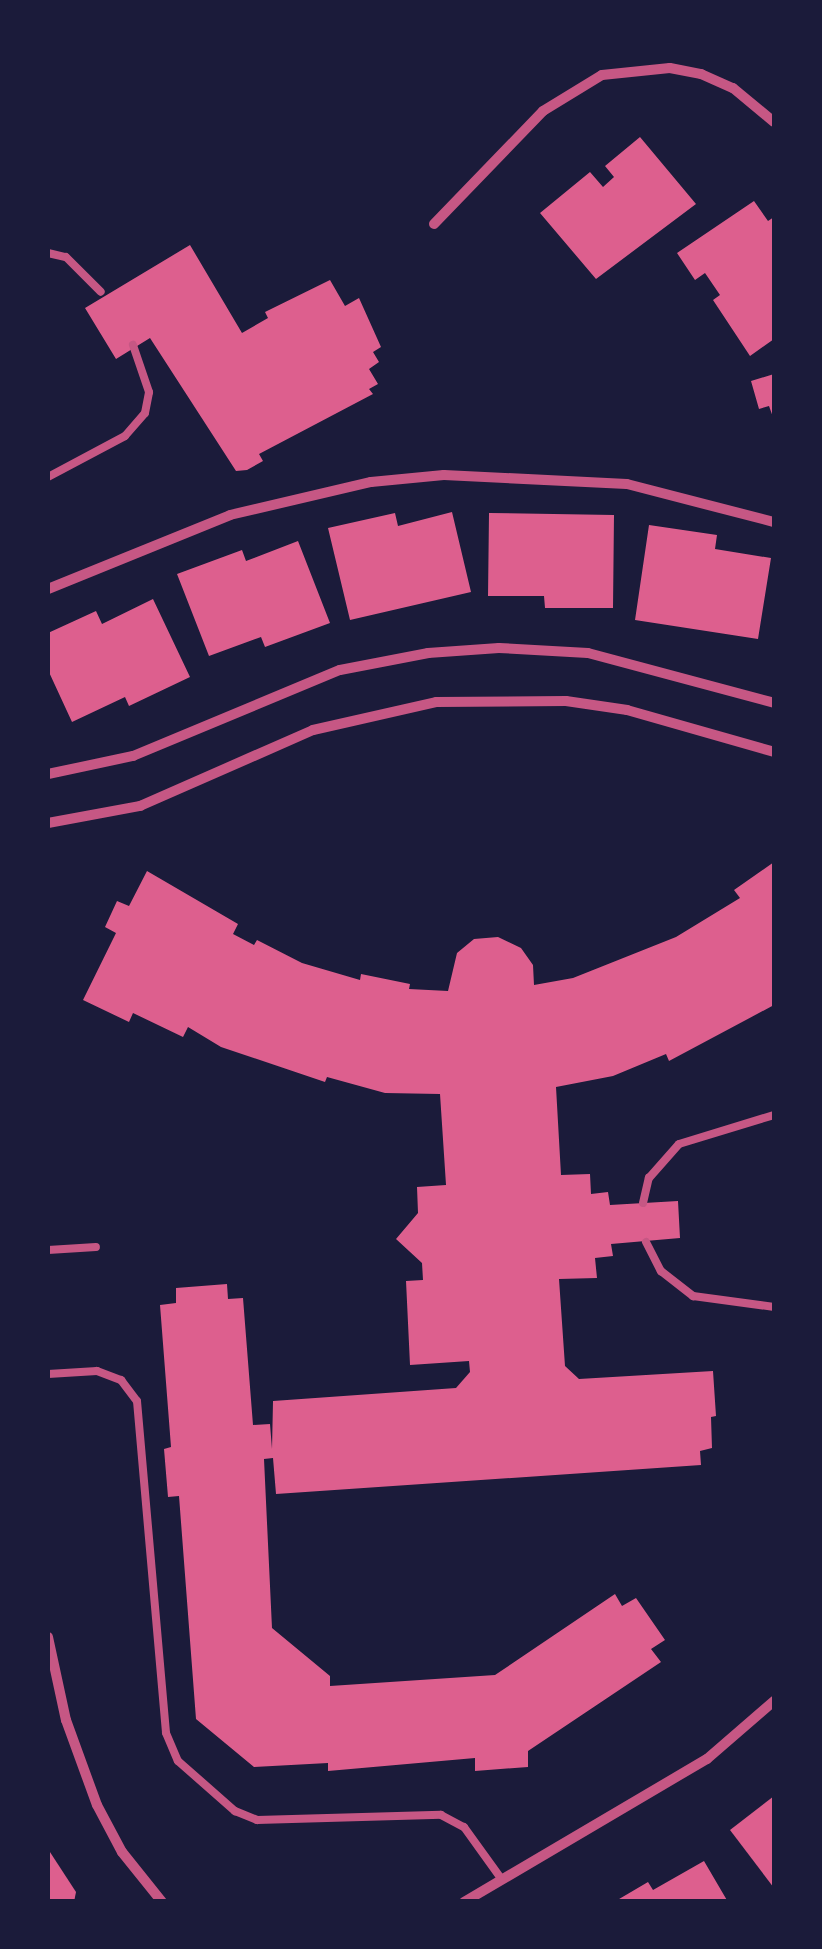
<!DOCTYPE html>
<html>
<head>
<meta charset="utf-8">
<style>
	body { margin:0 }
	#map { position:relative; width:822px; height:1949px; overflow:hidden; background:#1b1b3a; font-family:Roboto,sans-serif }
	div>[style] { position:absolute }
	.building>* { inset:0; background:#dd5f8e }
	.service>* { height:8px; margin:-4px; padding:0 4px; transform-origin:4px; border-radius:4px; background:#c65784 }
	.minor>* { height:10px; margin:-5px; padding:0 5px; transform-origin:5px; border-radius:5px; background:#c65784 }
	span { translate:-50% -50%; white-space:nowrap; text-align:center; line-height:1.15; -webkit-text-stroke:8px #1b1b3a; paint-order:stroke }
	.frame { position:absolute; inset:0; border:50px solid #1b1b3a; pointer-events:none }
</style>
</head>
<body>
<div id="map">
	<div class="building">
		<i style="clip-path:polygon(640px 137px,696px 204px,596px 279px,540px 213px,590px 172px,603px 187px,614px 177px,605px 166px)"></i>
		<i style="clip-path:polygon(754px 201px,768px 221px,774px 217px,774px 339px,750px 356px,713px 300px,720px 295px,705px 273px,695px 280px,677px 253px)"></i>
		<i style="clip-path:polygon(190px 245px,242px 333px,268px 318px,265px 312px,330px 280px,345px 306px,359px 298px,381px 347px,373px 352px,379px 362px,369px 369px,378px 384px,369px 389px,373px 394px,259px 454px,263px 461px,247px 470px,236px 471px,150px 338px,116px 359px,85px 308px)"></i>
		<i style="clip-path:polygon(774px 374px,774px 420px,769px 406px,759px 409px,751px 381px)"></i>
		<i style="clip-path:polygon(452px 512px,471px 592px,350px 620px,328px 528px,395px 513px,398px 526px)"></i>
		<i style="clip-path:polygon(489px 513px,614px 515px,613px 608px,545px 608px,544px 596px,488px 596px)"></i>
		<i style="clip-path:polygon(649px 525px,717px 535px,715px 549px,771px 558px,758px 639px,635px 620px)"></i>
		<i style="clip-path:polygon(298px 541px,330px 623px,265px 647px,261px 637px,209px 656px,177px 574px,242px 550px,246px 561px)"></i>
		<i style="clip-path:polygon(153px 599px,190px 677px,129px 706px,125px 697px,72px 722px,48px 670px,48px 633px,96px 611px,102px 624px)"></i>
		<i style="clip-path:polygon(774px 862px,774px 1005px,669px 1061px,666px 1054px,613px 1076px,556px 1087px,561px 1175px,590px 1174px,591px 1194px,608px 1192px,610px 1205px,678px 1201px,680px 1238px,611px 1244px,613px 1256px,595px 1258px,597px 1278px,559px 1279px,565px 1366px,579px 1379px,713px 1371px,716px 1416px,711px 1417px,712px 1448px,700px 1451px,701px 1465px,276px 1494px,273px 1458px,264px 1459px,272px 1628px,330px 1676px,330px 1686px,495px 1675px,615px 1594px,622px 1606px,636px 1598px,665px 1640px,651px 1649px,661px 1662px,528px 1751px,528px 1767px,475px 1771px,475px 1758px,328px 1771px,328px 1763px,254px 1767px,196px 1719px,179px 1496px,168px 1497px,164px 1449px,171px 1447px,160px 1305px,176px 1303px,176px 1288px,227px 1284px,228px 1299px,243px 1298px,253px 1425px,270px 1424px,272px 1449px,273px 1401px,456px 1388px,470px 1372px,469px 1361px,410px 1365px,406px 1281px,423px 1280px,422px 1263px,396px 1239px,418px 1213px,417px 1187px,446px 1185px,440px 1094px,385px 1093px,327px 1077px,325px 1082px,221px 1047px,188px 1027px,183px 1037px,133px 1013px,129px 1022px,83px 1000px,116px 933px,105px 927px,117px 901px,129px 906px,147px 871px,238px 924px,233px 934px,254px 945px,257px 940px,302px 963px,360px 980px,361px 974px,410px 984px,409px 989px,448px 991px,457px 953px,474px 939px,498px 937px,521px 948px,533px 965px,534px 985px,573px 978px,676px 937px,740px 898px,734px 890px)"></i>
		<i style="clip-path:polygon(774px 1796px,774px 1888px,730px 1830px)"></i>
		<i style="clip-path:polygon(48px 1849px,76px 1892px,74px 1902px,48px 1902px)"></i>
		<i style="clip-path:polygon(704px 1861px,728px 1902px,614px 1902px,648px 1882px,653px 1890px)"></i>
	</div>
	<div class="service">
		<i style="left:48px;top:253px;width:18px;rotate:13deg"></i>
		<i style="left:66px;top:257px;width:49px;rotate:45deg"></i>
		<i style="left:48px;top:477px;width:87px;rotate:-28deg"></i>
		<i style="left:125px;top:436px;width:30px;rotate:-49deg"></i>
		<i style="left:145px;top:413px;width:21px;rotate:-79deg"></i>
		<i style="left:149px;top:392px;width:50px;rotate:-108.8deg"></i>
		<i style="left:643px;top:1203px;width:26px;rotate:-77deg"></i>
		<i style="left:649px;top:1178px;width:45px;rotate:-48.6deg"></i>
		<i style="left:679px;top:1144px;width:99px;rotate:-17deg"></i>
		<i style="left:646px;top:1242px;width:33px;rotate:63deg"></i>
		<i style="left:661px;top:1271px;width:41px;rotate:38deg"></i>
		<i style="left:693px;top:1296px;width:82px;rotate:7.7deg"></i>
		<i style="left:48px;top:1250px;width:48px;rotate:-3.6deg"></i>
		<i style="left:48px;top:1374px;width:49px;rotate:-3.5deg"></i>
		<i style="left:97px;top:1371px;width:26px;rotate:21deg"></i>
		<i style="left:121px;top:1380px;width:26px;rotate:53deg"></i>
		<i style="left:137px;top:1401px;width:333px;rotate:85deg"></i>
		<i style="left:166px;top:1733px;width:30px;rotate:67deg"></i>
		<i style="left:178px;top:1761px;width:76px;rotate:41.3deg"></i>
		<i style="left:235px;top:1811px;width:24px;rotate:22deg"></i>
		<i style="left:257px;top:1820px;width:184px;rotate:-1.6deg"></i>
		<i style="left:441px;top:1815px;width:26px;rotate:28deg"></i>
		<i style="left:464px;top:1827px;width:62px;rotate:54.2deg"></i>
	</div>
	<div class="minor">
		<i style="left:434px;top:224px;width:157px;rotate:-46deg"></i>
		<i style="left:543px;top:111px;width:69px;rotate:-31.4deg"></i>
		<i style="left:602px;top:75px;width:68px;rotate:-5.9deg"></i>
		<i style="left:670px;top:68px;width:32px;rotate:11deg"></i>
		<i style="left:701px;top:74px;width:35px;rotate:24deg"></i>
		<i style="left:733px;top:88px;width:53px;rotate:39.7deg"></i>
		<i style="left:48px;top:589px;width:196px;rotate:-22.1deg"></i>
		<i style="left:230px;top:515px;width:145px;rotate:-13.2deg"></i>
		<i style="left:371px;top:482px;width:73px;rotate:-5.5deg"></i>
		<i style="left:444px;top:475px;width:183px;rotate:2.8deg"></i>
		<i style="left:627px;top:484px;width:152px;rotate:14.5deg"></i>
		<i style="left:48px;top:774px;width:87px;rotate:-12deg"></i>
		<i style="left:133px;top:756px;width:224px;rotate:-22.6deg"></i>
		<i style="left:340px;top:670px;width:90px;rotate:-10.9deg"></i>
		<i style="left:428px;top:653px;width:71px;rotate:-4deg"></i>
		<i style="left:499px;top:648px;width:89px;rotate:3.2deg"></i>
		<i style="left:588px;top:653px;width:193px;rotate:15deg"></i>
		<i style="left:48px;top:823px;width:94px;rotate:-10.5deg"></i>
		<i style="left:140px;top:806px;width:189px;rotate:-23.7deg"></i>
		<i style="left:313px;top:730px;width:126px;rotate:-12.8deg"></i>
		<i style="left:436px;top:702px;width:130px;rotate:-0.4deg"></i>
		<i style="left:566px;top:701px;width:62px;rotate:8.4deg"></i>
		<i style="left:627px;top:710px;width:153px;rotate:15.9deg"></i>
		<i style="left:48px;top:1637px;width:85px;rotate:77.8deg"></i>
		<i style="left:66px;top:1720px;width:90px;rotate:70deg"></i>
		<i style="left:97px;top:1805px;width:53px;rotate:62deg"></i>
		<i style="left:122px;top:1852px;width:64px;rotate:51.3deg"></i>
		<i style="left:464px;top:1902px;width:282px;rotate:-30.5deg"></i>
		<i style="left:707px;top:1759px;width:89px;rotate:-40.9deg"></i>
	</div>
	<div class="frame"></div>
</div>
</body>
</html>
